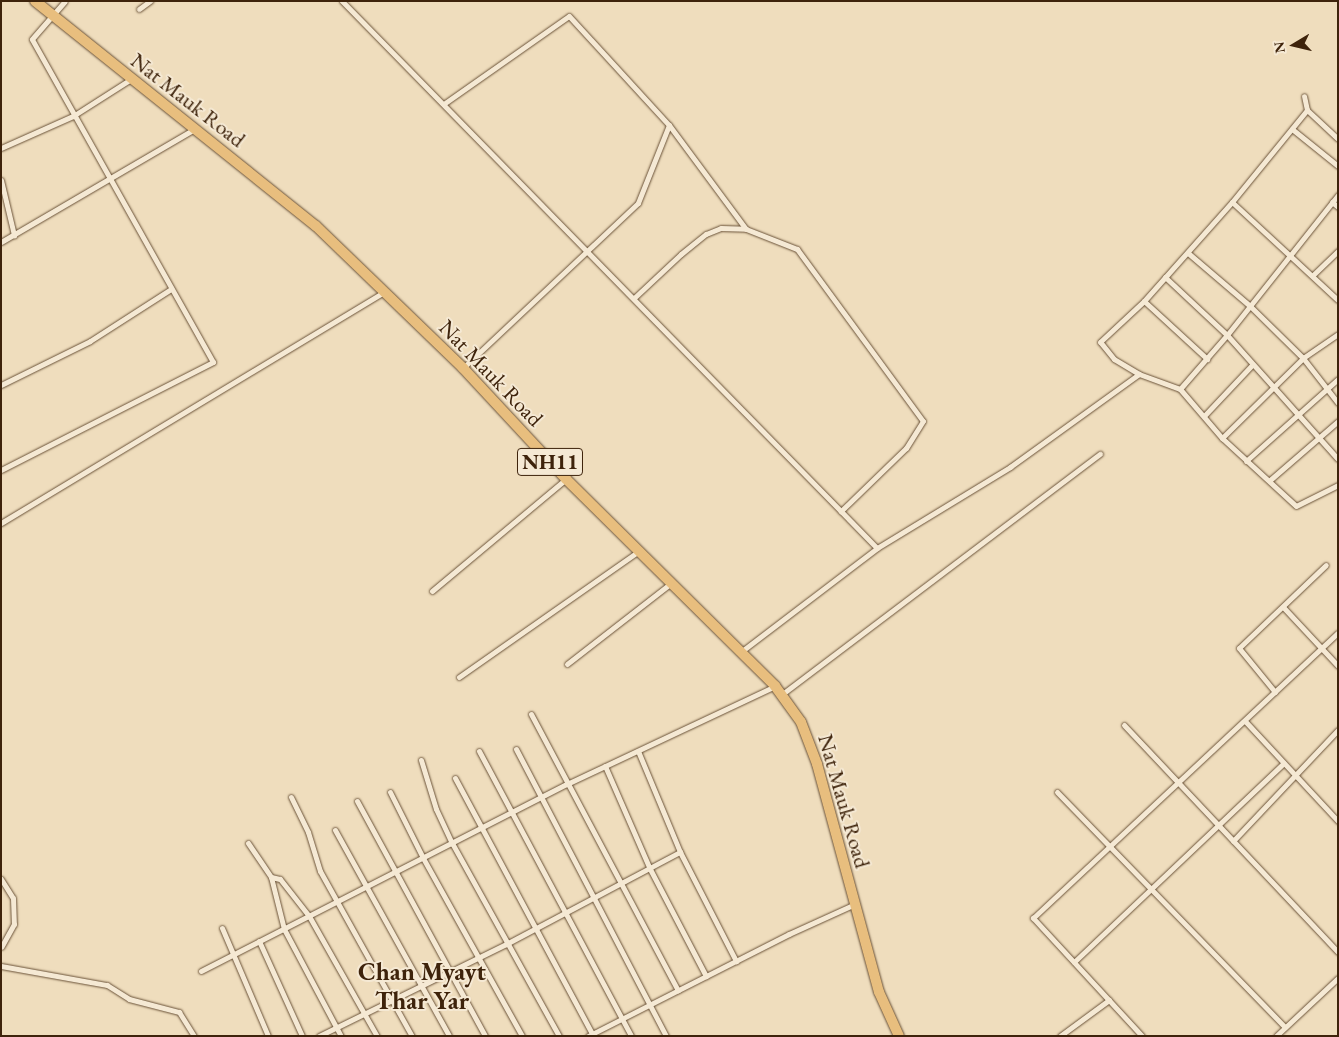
<!DOCTYPE html>
<html>
<head>
<meta charset="utf-8">
<style>
	body { margin:0 }
	#map { position:relative; width:1339px; height:1037px; overflow:hidden; background:#efddbd; font-family:"EB Garamond",serif }
	div>[style] { position:absolute }
	.roads { filter:drop-shadow(0 0 1px #6a5238) drop-shadow(0 0 1px #6a5238) }
	.street>* { height:5px; margin:-2.5px; padding:0 2.5px; transform-origin:2.5px; border-radius:2.5px; background:#f5e9d4 }
	.highway>* { height:10px; margin:-5px; padding:0 5px; transform-origin:5px; border-radius:5px; background:#e8be7e }
	span { translate:-50% -50%; white-space:nowrap; text-align:center; line-height:1.15; -webkit-text-stroke:4px #f5e9d4; paint-order:stroke }
	.shield-label span { padding:1px 4px; background:#f5e9d4; border:1px solid; border-radius:4px; -webkit-text-stroke-width:0 }
	.shield-label { font-size:21px; color:#3e230b; font-weight:700 }
	.street-label { font-size:22px; color:#3e230b }
	.quarter-label { font-size:25px; color:#3e230b; font-weight:700 }
	.frame { position:absolute; inset:0; border:2px solid #3e230b; pointer-events:none }
	.north { position:absolute; left:1269px; top:20px; width:50px; height:50px; -webkit-text-stroke:4px #f5e9d4; paint-order:stroke; rotate:261deg; font-size:14px; font-weight:700; line-height:20px; text-align:center; color:#3e230b }
	.north::after { content:''; display:block; margin:auto; width:18px; height:22px; background:#3e230b; clip-path:polygon(50% 0,100% 100%,50% 72%,0 100%) }
</style>
</head>
<body>
<div id="map">
	<div class="roads">
		<div class="street">
			<i style="left:342px;top:1px;width:765px;rotate:45.64deg"></i>
			<i style="left:139px;top:9px;width:14px;rotate:-36deg"></i>
			<i style="left:445px;top:103px;width:151px;rotate:-35.1deg"></i>
			<i style="left:569px;top:16px;width:148px;rotate:47.5deg"></i>
			<i style="left:669px;top:125px;width:84px;rotate:111.7deg"></i>
			<i style="left:638px;top:203px;width:241px;rotate:136.7deg"></i>
			<i style="left:1307px;top:110px;width:42px;rotate:43.1deg"></i>
			<i style="left:669px;top:125px;width:129px;rotate:53.5deg"></i>
			<i style="left:1292px;top:129px;width:59px;rotate:38.8deg"></i>
			<i style="left:1px;top:148px;width:79px;rotate:-24deg"></i>
			<i style="left:73px;top:116px;width:69px;rotate:-32.5deg"></i>
			<i style="left:1px;top:180px;width:57px;rotate:76.7deg"></i>
			<i style="left:1232px;top:202px;width:144px;rotate:42.8deg"></i>
			<i style="left:1332px;top:202px;width:8px;rotate:40deg"></i>
			<i style="left:1px;top:242px;width:224px;rotate:-30.3deg"></i>
			<i style="left:1188px;top:253px;width:82px;rotate:40.5deg"></i>
			<i style="left:1250px;top:306px;width:74px;rotate:44.5deg"></i>
			<i style="left:1303px;top:358px;width:57px;rotate:52.1deg"></i>
			<i style="left:1313px;top:275px;width:35px;rotate:-44deg"></i>
			<i style="left:1165px;top:277px;width:85px;rotate:43.1deg"></i>
			<i style="left:1227px;top:335px;width:166px;rotate:48.2deg"></i>
			<i style="left:634px;top:298px;width:64px;rotate:-43.1deg"></i>
			<i style="left:681px;top:254px;width:32px;rotate:-39deg"></i>
			<i style="left:706px;top:234px;width:16px;rotate:-22deg"></i>
			<i style="left:721px;top:228px;width:25px;rotate:2deg"></i>
			<i style="left:746px;top:229px;width:55px;rotate:21.4deg"></i>
			<i style="left:797px;top:249px;width:213px;rotate:53.8deg"></i>
			<i style="left:923px;top:421px;width:32px;rotate:122deg"></i>
			<i style="left:906px;top:448px;width:91px;rotate:135.9deg"></i>
			<i style="left:1144px;top:301px;width:86px;rotate:42.6deg"></i>
			<i style="left:1139px;top:374px;width:29px;rotate:-149deg"></i>
			<i style="left:1114px;top:359px;width:22px;rotate:-129deg"></i>
			<i style="left:1100px;top:342px;width:60px;rotate:-43deg"></i>
			<i style="left:1144px;top:301px;width:132px;rotate:-48.4deg"></i>
			<i style="left:1232px;top:202px;width:119px;rotate:-50.8deg"></i>
			<i style="left:1307px;top:110px;width:14px;rotate:-102deg"></i>
			<i style="left:1px;top:385px;width:99px;rotate:-26.3deg"></i>
			<i style="left:90px;top:341px;width:96px;rotate:-32.7deg"></i>
			<i style="left:1180px;top:389px;width:72px;rotate:-49deg"></i>
			<i style="left:1227px;top:335px;width:179px;rotate:-51.6deg"></i>
			<i style="left:1204px;top:416px;width:71px;rotate:-46.7deg"></i>
			<i style="left:1222px;top:438px;width:114px;rotate:-44.6deg"></i>
			<i style="left:1303px;top:358px;width:42px;rotate:-34.4deg"></i>
			<i style="left:1246px;top:461px;width:123px;rotate:-41.7deg"></i>
			<i style="left:1px;top:470px;width:238px;rotate:-27deg"></i>
			<i style="left:213px;top:362px;width:370px;rotate:-119.3deg"></i>
			<i style="left:32px;top:39px;width:50px;rotate:-49deg"></i>
			<i style="left:1270px;top:480px;width:90px;rotate:-40.9deg"></i>
			<i style="left:1px;top:523px;width:447px;rotate:-31.1deg"></i>
			<i style="left:432px;top:591px;width:175px;rotate:-39.9deg"></i>
			<i style="left:1284px;top:608px;width:79px;rotate:47deg"></i>
			<i style="left:742px;top:651px;width:170px;rotate:-37.3deg"></i>
			<i style="left:877px;top:548px;width:156px;rotate:-31.3deg"></i>
			<i style="left:1010px;top:467px;width:159px;rotate:-35.8deg"></i>
			<i style="left:1139px;top:374px;width:44px;rotate:20.1deg"></i>
			<i style="left:1180px;top:389px;width:65px;rotate:49.4deg"></i>
			<i style="left:1222px;top:438px;width:100px;rotate:42.6deg"></i>
			<i style="left:1296px;top:506px;width:47px;rotate:-26.6deg"></i>
			<i style="left:567px;top:664px;width:132px;rotate:-37.9deg"></i>
			<i style="left:459px;top:677px;width:220px;rotate:-35deg"></i>
			<i style="left:1275px;top:692px;width:57px;rotate:-129.3deg"></i>
			<i style="left:1239px;top:648px;width:120px;rotate:-43.7deg"></i>
			<i style="left:781px;top:695px;width:400px;rotate:-37.1deg"></i>
			<i style="left:531px;top:714px;width:313px;rotate:62deg"></i>
			<i style="left:1245px;top:721px;width:137px;rotate:47.1deg"></i>
			<i style="left:1124px;top:725px;width:312px;rotate:46.7deg"></i>
			<i style="left:516px;top:749px;width:324px;rotate:62.4deg"></i>
			<i style="left:479px;top:751px;width:323px;rotate:61.9deg"></i>
			<i style="left:638px;top:751px;width:109px;rotate:67.4deg"></i>
			<i style="left:680px;top:852px;width:123px;rotate:62.8deg"></i>
			<i style="left:421px;top:760px;width:51px;rotate:73deg"></i>
			<i style="left:436px;top:809px;width:38px;rotate:65deg"></i>
			<i style="left:452px;top:843px;width:221px;rotate:61deg"></i>
			<i style="left:605px;top:766px;width:112px;rotate:66.4deg"></i>
			<i style="left:650px;top:869px;width:121px;rotate:62.4deg"></i>
			<i style="left:455px;top:778px;width:289px;rotate:61.8deg"></i>
			<i style="left:390px;top:792px;width:74px;rotate:63.4deg"></i>
			<i style="left:423px;top:858px;width:204px;rotate:60.9deg"></i>
			<i style="left:1057px;top:792px;width:327px;rotate:45.9deg"></i>
			<i style="left:291px;top:797px;width:39px;rotate:64deg"></i>
			<i style="left:308px;top:832px;width:41px;rotate:72.9deg"></i>
			<i style="left:320px;top:871px;width:189px;rotate:60.9deg"></i>
			<i style="left:357px;top:801px;width:268px;rotate:61.4deg"></i>
			<i style="left:335px;top:830px;width:235px;rotate:61deg"></i>
			<i style="left:1233px;top:841px;width:153px;rotate:-46.6deg"></i>
			<i style="left:248px;top:843px;width:41px;rotate:55.9deg"></i>
			<i style="left:271px;top:877px;width:54px;rotate:76deg"></i>
			<i style="left:284px;top:929px;width:121px;rotate:62deg"></i>
			<i style="left:271px;top:877px;width:9px;rotate:13deg"></i>
			<i style="left:280px;top:879px;width:47px;rotate:51.9deg"></i>
			<i style="left:309px;top:916px;width:138px;rotate:60.5deg"></i>
			<i style="left:1px;top:879px;width:22px;rotate:58deg"></i>
			<i style="left:13px;top:898px;width:26px;rotate:88deg"></i>
			<i style="left:14px;top:924px;width:26px;rotate:119deg"></i>
			<i style="left:222px;top:928px;width:117px;rotate:66.9deg"></i>
			<i style="left:259px;top:941px;width:104px;rotate:65.6deg"></i>
			<i style="left:1074px;top:962px;width:289px;rotate:-43.5deg"></i>
			<i style="left:1px;top:966px;width:108px;rotate:10.2deg"></i>
			<i style="left:107px;top:985px;width:26px;rotate:32deg"></i>
			<i style="left:129px;top:999px;width:52px;rotate:14.6deg"></i>
			<i style="left:179px;top:1012px;width:28px;rotate:58deg"></i>
			<i style="left:201px;top:971px;width:411px;rotate:-27.1deg"></i>
			<i style="left:567px;top:784px;width:230px;rotate:-25.2deg"></i>
			<i style="left:319px;top:1036px;width:208px;rotate:-26.2deg"></i>
			<i style="left:506px;top:944px;width:197px;rotate:-27.9deg"></i>
			<i style="left:588px;top:1036px;width:225px;rotate:-26.9deg"></i>
			<i style="left:789px;top:934px;width:70px;rotate:-24.4deg"></i>
			<i style="left:1060px;top:1036px;width:61px;rotate:-36.3deg"></i>
			<i style="left:1142px;top:1036px;width:161px;rotate:-132.7deg"></i>
			<i style="left:1033px;top:918px;width:417px;rotate:-43.1deg"></i>
			<i style="left:1276px;top:1036px;width:85px;rotate:-43.1deg"></i>
		</div>
		<div class="highway">
			<i style="left:35px;top:1px;width:360px;rotate:38.7deg"></i>
			<i style="left:316px;top:226px;width:204px;rotate:44deg"></i>
			<i style="left:463px;top:368px;width:151px;rotate:47.1deg"></i>
			<i style="left:566px;top:479px;width:294px;rotate:44.7deg"></i>
			<i style="left:775px;top:686px;width:44px;rotate:54.2deg"></i>
			<i style="left:801px;top:722px;width:45px;rotate:69.1deg"></i>
			<i style="left:817px;top:764px;width:236px;rotate:74.8deg"></i>
			<i style="left:879px;top:992px;width:48px;rotate:65.6deg"></i>
		</div>
	</div>
	<div class="shield-label">
		<span style="left:550px;top:462px">NH11</span>
	</div>
	<div class="street-label">
		<span style="left:188px;top:100px;rotate:38deg">Nat Mauk Road</span>
		<span style="left:491px;top:373px;rotate:46deg">Nat Mauk Road</span>
		<span style="left:844px;top:801px;rotate:74deg">Nat Mauk Road</span>
	</div>
	<div class="quarter-label">
		<span style="left:422px;top:986px">Chan Myayt<br>Thar Yar</span>
	</div>
	<div class="frame"></div>
	<div class="north">N</div>
</div>
</body>
</html>
